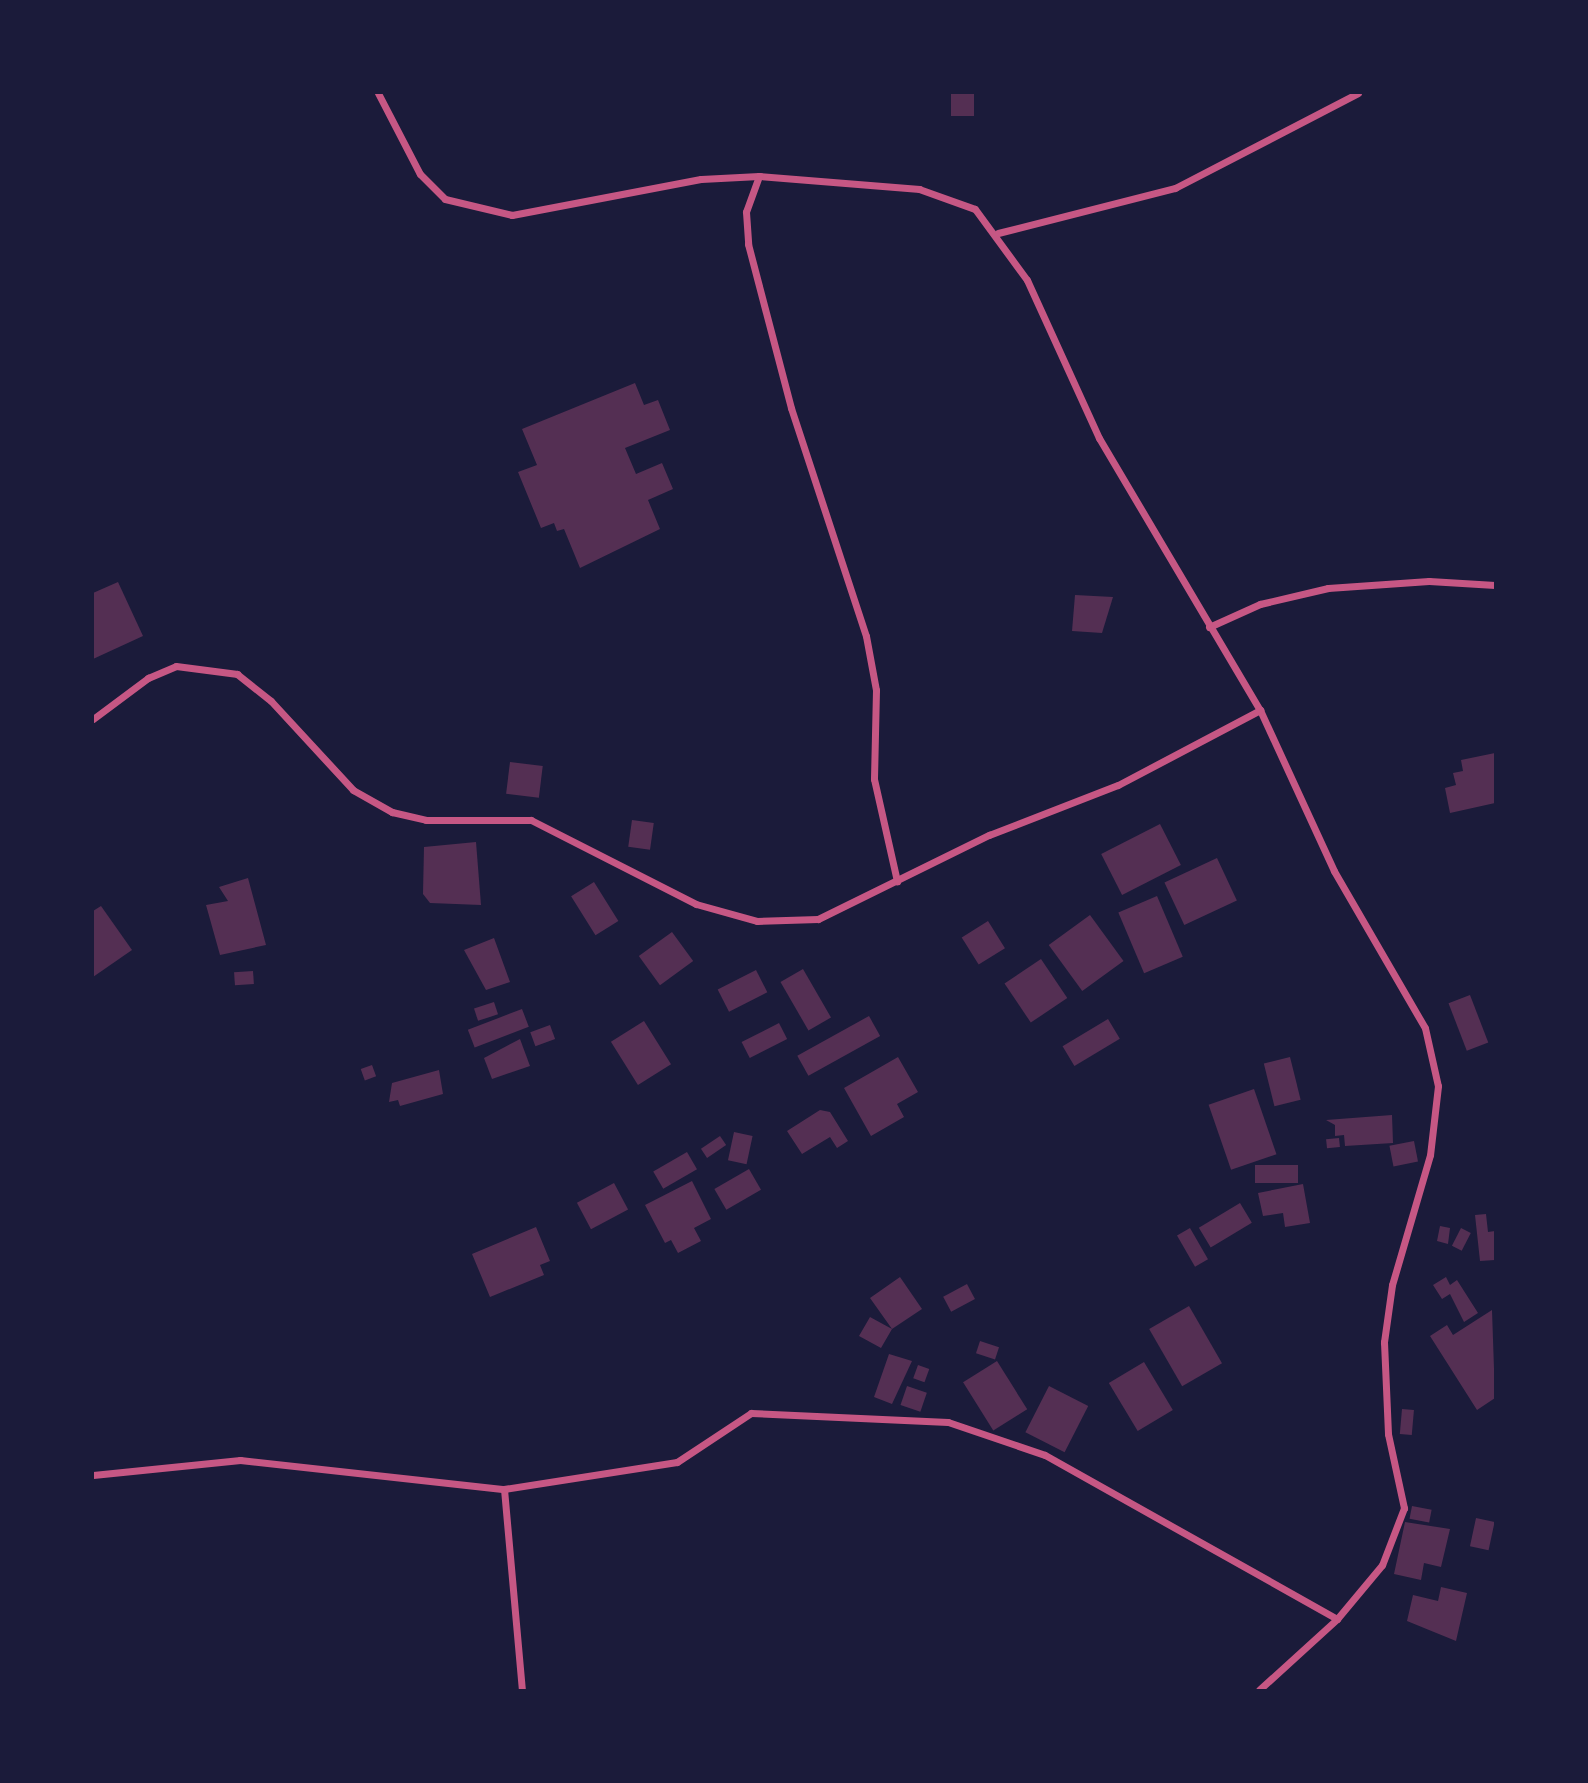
<!DOCTYPE html>
<html>
<head>
<meta charset="utf-8">
<style>
	body { margin:0 }
	#map { position:relative; width:1588px; height:1783px; overflow:hidden; background:#1b1b3a; font-family:"Asap Condensed",sans-serif }
	div>[style] { position:absolute }
	.building>* { inset:0; background:#542f53; transform-origin:0 0 }
	.minor>* { height:7px; margin:-3.5px; padding:0 3.5px; transform-origin:3.5px; border-radius:3.5px; background:#c65784 }
	span { translate:-50% -50%; white-space:nowrap; text-align:center; line-height:1.15; -webkit-text-stroke:6px #1b1b3a; paint-order:stroke }
	.frame { position:absolute; inset:0; border:94px solid #1b1b3a; pointer-events:none }
</style>
</head>
<body>
<div id="map">
	<div class="building">
		<i style="left:951px;top:93px;width:23px;height:23px"></i>
		<i style="clip-path:polygon(635px 383px,644px 405px,658px 400px,670px 430px,625px 448px,636px 474px,662px 463px,673px 489px,648px 500px,660px 529px,580px 568px,564px 529px,557px 531px,554px 523px,541px 528px,518px 472px,537px 465px,522px 429px)"></i>
		<i style="clip-path:polygon(118px 582px,143px 636px,93px 659px,93px 593px)"></i>
		<i style="clip-path:polygon(1075px 595px,1113px 597px,1102px 633px,1072px 631px)"></i>
		<i style="clip-path:polygon(1495px 753px,1495px 803px,1450px 813px,1445px 788px,1456px 785px,1453px 773px,1463px 771px,1461px 760px)"></i>
		<i style="left:510px;top:762px;width:33px;height:32px;rotate:7deg"></i>
		<i style="left:632px;top:820px;width:22px;height:27px;rotate:8deg"></i>
		<i style="left:1160px;top:824px;width:46px;height:66px;rotate:63deg"></i>
		<i style="clip-path:polygon(476px 842px,481px 905px,430px 903px,423px 894px,424px 847px)"></i>
		<i style="left:1217px;top:858px;width:47px;height:58px;rotate:65deg"></i>
		<i style="clip-path:polygon(248px 878px,266px 945px,220px 955px,206px 905px,228px 901px,219px 887px)"></i>
		<i style="left:594px;top:882px;width:46px;height:27px;rotate:58deg"></i>
		<i style="left:1157px;top:896px;width:66px;height:42px;rotate:67deg"></i>
		<i style="clip-path:polygon(101px 906px,132px 950px,93px 977px,93px 911px)"></i>
		<i style="left:1090px;top:915px;width:57px;height:51px;rotate:54deg"></i>
		<i style="left:988px;top:921px;width:32px;height:31px;rotate:58deg"></i>
		<i style="left:672px;top:932px;width:36px;height:41px;rotate:54deg"></i>
		<i style="clip-path:polygon(494px 938px,510px 982px,486px 990px,464px 950px)"></i>
		<i style="left:1041px;top:959px;width:47px;height:44px;rotate:56deg"></i>
		<i style="left:803px;top:969px;width:56px;height:26px;rotate:60deg"></i>
		<i style="left:756px;top:970px;width:25px;height:43px;rotate:63deg"></i>
		<i style="left:253px;top:971px;width:13px;height:19px;rotate:86deg"></i>
		<i style="left:1470px;top:995px;width:51px;height:23px;rotate:69deg"></i>
		<i style="left:494px;top:1002px;width:13px;height:21px;rotate:72deg"></i>
		<i style="left:522px;top:1009px;width:19px;height:58px;rotate:69deg"></i>
		<i style="left:869px;top:1016px;width:23px;height:82px;rotate:61deg"></i>
		<i style="left:1108px;top:1019px;width:23px;height:53px;rotate:59deg"></i>
		<i style="left:644px;top:1021px;width:51px;height:39px;rotate:58deg"></i>
		<i style="left:779px;top:1023px;width:18px;height:42px;rotate:63deg"></i>
		<i style="left:550px;top:1025px;width:15px;height:21px;rotate:70deg"></i>
		<i style="clip-path:polygon(520px 1039px,530px 1066px,492px 1079px,484px 1058px)"></i>
		<i style="clip-path:polygon(898px 1057px,918px 1092px,897px 1104px,904px 1117px,871px 1136px,844px 1088px)"></i>
		<i style="left:1290px;top:1057px;width:44px;height:27px;rotate:76deg"></i>
		<i style="left:372px;top:1065px;width:12px;height:12px;rotate:70deg"></i>
		<i style="clip-path:polygon(439px 1070px,443px 1094px,400px 1106px,398px 1100px,389px 1102px,392px 1083px)"></i>
		<i style="left:1254px;top:1089px;width:69px;height:48px;rotate:71deg"></i>
		<i style="clip-path:polygon(820px 1110px,830px 1112px,848px 1141px,837px 1148px,830px 1137px,802px 1154px,787px 1131px)"></i>
		<i style="clip-path:polygon(1392px 1115px,1393px 1143px,1345px 1146px,1344px 1135px,1335px 1136px,1335px 1125px,1326px 1120px)"></i>
		<i style="left:734px;top:1132px;width:19px;height:29px;rotate:12deg"></i>
		<i style="left:720px;top:1136px;width:11px;height:23px;rotate:56deg"></i>
		<i style="left:1339px;top:1138px;width:9px;height:13px;rotate:84deg"></i>
		<i style="left:1414px;top:1141px;width:21px;height:25px;rotate:79deg"></i>
		<i style="left:687px;top:1152px;width:20px;height:39px;rotate:60deg"></i>
		<i style="left:1298px;top:1165px;width:18px;height:43px;rotate:90deg"></i>
		<i style="left:749px;top:1169px;width:24px;height:40px;rotate:60deg"></i>
		<i style="clip-path:polygon(692px 1181px,711px 1219px,694px 1228px,701px 1241px,678px 1253px,671px 1240px,665px 1243px,645px 1205px)"></i>
		<i style="left:614px;top:1183px;width:30px;height:42px;rotate:62deg"></i>
		<i style="clip-path:polygon(1303px 1184px,1310px 1223px,1285px 1227px,1283px 1213px,1263px 1216px,1258px 1193px)"></i>
		<i style="left:1240px;top:1203px;width:23px;height:48px;rotate:59deg"></i>
		<i style="clip-path:polygon(1486px 1214px,1488px 1232px,1495px 1231px,1495px 1260px,1480px 1261px,1475px 1215px)"></i>
		<i style="clip-path:polygon(1440px 1226px,1450px 1228px,1448px 1244px,1437px 1241px)"></i>
		<i style="clip-path:polygon(536px 1227px,550px 1261px,540px 1265px,544px 1275px,490px 1297px,472px 1254px)"></i>
		<i style="left:1190px;top:1228px;width:36px;height:15px;rotate:60deg"></i>
		<i style="left:1461px;top:1228px;width:11px;height:20px;rotate:27deg"></i>
		<i style="clip-path:polygon(900px 1277px,922px 1309px,892px 1329px,881px 1348px,859px 1336px,870px 1317px,892px 1329px,870px 1298px)"></i>
		<i style="clip-path:polygon(1446px 1277px,1450px 1285px,1457px 1280px,1478px 1313px,1464px 1322px,1450px 1294px,1442px 1299px,1433px 1285px)"></i>
		<i style="left:967px;top:1284px;width:17px;height:27px;rotate:62deg"></i>
		<i style="left:1189px;top:1306px;width:66px;height:46px;rotate:60deg"></i>
		<i style="clip-path:polygon(1492px 1310px,1495px 1398px,1477px 1410px,1430px 1336px,1447px 1325px,1453px 1335px)"></i>
		<i style="left:980px;top:1341px;width:20px;height:13px;rotate:18deg"></i>
		<i style="clip-path:polygon(889px 1354px,912px 1361px,892px 1404px,874px 1397px)"></i>
		<i style="left:997px;top:1361px;width:57px;height:40px;rotate:58deg"></i>
		<i style="left:1144px;top:1362px;width:56px;height:41px;rotate:59deg"></i>
		<i style="left:918px;top:1365px;width:12px;height:14px;rotate:20deg"></i>
		<i style="left:907px;top:1386px;width:21px;height:20px;rotate:19deg"></i>
		<i style="left:1049px;top:1386px;width:44px;height:52px;rotate:27deg"></i>
		<i style="left:1402px;top:1409px;width:12px;height:25px;rotate:5deg"></i>
		<i style="left:1412px;top:1506px;width:20px;height:13px;rotate:11deg"></i>
		<i style="left:1476px;top:1518px;width:19px;height:29px;rotate:12deg"></i>
		<i style="clip-path:polygon(1405px 1522px,1450px 1529px,1441px 1567px,1424px 1563px,1421px 1580px,1394px 1574px)"></i>
		<i style="clip-path:polygon(1441px 1587px,1467px 1593px,1456px 1641px,1407px 1621px,1413px 1595px,1438px 1601px)"></i>
	</div>
	<div class="minor">
		<i style="left:378px;top:93px;width:91px;rotate:62.6deg"></i>
		<i style="left:420px;top:174px;width:35px;rotate:45deg"></i>
		<i style="left:445px;top:199px;width:69px;rotate:13.4deg"></i>
		<i style="left:512px;top:215px;width:192px;rotate:-10.8deg"></i>
		<i style="left:701px;top:179px;width:58px;rotate:-3deg"></i>
		<i style="left:759px;top:176px;width:161px;rotate:4.6deg"></i>
		<i style="left:919px;top:189px;width:59px;rotate:19.7deg"></i>
		<i style="left:975px;top:209px;width:88px;rotate:53.8deg"></i>
		<i style="left:1027px;top:280px;width:174px;rotate:65.5deg"></i>
		<i style="left:1099px;top:438px;width:316px;rotate:59.4deg"></i>
		<i style="left:1260px;top:710px;width:177px;rotate:65.3deg"></i>
		<i style="left:1334px;top:871px;width:181px;rotate:59.9deg"></i>
		<i style="left:1425px;top:1028px;width:59px;rotate:77.4deg"></i>
		<i style="left:1438px;top:1086px;width:69px;rotate:96.6deg"></i>
		<i style="left:1430px;top:1155px;width:135px;rotate:106.3deg"></i>
		<i style="left:1392px;top:1285px;width:58px;rotate:98deg"></i>
		<i style="left:1384px;top:1342px;width:92px;rotate:87.5deg"></i>
		<i style="left:1388px;top:1434px;width:76px;rotate:77.8deg"></i>
		<i style="left:1404px;top:1508px;width:61px;rotate:111.1deg"></i>
		<i style="left:1382px;top:1565px;width:70px;rotate:129.8deg"></i>
		<i style="left:1337px;top:1619px;width:105px;rotate:137.7deg"></i>
		<i style="left:759px;top:176px;width:38px;rotate:110deg"></i>
		<i style="left:746px;top:212px;width:32px;rotate:86deg"></i>
		<i style="left:748px;top:244px;width:170px;rotate:75.3deg"></i>
		<i style="left:791px;top:408px;width:240px;rotate:71.8deg"></i>
		<i style="left:866px;top:636px;width:55px;rotate:79.5deg"></i>
		<i style="left:876px;top:690px;width:89px;rotate:91.3deg"></i>
		<i style="left:874px;top:779px;width:105px;rotate:77.3deg"></i>
		<i style="left:998px;top:233px;width:183px;rotate:-14.3deg"></i>
		<i style="left:1175px;top:188px;width:206px;rotate:-27.4deg"></i>
		<i style="left:1209px;top:627px;width:56px;rotate:-24.3deg"></i>
		<i style="left:1260px;top:604px;width:70px;rotate:-13.2deg"></i>
		<i style="left:1328px;top:588px;width:101px;rotate:-4deg"></i>
		<i style="left:1429px;top:581px;width:66px;rotate:3.5deg"></i>
		<i style="left:93px;top:719px;width:69px;rotate:-36.7deg"></i>
		<i style="left:148px;top:678px;width:30px;rotate:-23deg"></i>
		<i style="left:176px;top:666px;width:62px;rotate:7.5deg"></i>
		<i style="left:237px;top:674px;width:43px;rotate:38.5deg"></i>
		<i style="left:271px;top:701px;width:121px;rotate:47.3deg"></i>
		<i style="left:353px;top:790px;width:45px;rotate:29.4deg"></i>
		<i style="left:392px;top:812px;width:35px;rotate:13deg"></i>
		<i style="left:426px;top:820px;width:105px"></i>
		<i style="left:531px;top:820px;width:185px;rotate:27deg"></i>
		<i style="left:696px;top:904px;width:63px;rotate:15.6deg"></i>
		<i style="left:757px;top:921px;width:61px;rotate:-1.9deg"></i>
		<i style="left:818px;top:919px;width:191px;rotate:-26.2deg"></i>
		<i style="left:989px;top:835px;width:138px;rotate:-21.2deg"></i>
		<i style="left:1118px;top:785px;width:161px;rotate:-27.8deg"></i>
		<i style="left:93px;top:1475px;width:148px;rotate:-5.8deg"></i>
		<i style="left:240px;top:1460px;width:266px;rotate:6.3deg"></i>
		<i style="left:504px;top:1489px;width:175px;rotate:-8.9deg"></i>
		<i style="left:677px;top:1462px;width:89px;rotate:-33.5deg"></i>
		<i style="left:751px;top:1413px;width:197px;rotate:2.6deg"></i>
		<i style="left:948px;top:1422px;width:102px;rotate:18.8deg"></i>
		<i style="left:1045px;top:1455px;width:335px;rotate:29.3deg"></i>
		<i style="left:504px;top:1489px;width:202px;rotate:84.9deg"></i>
	</div>
	<div class="frame"></div>
</div>
</body>
</html>
